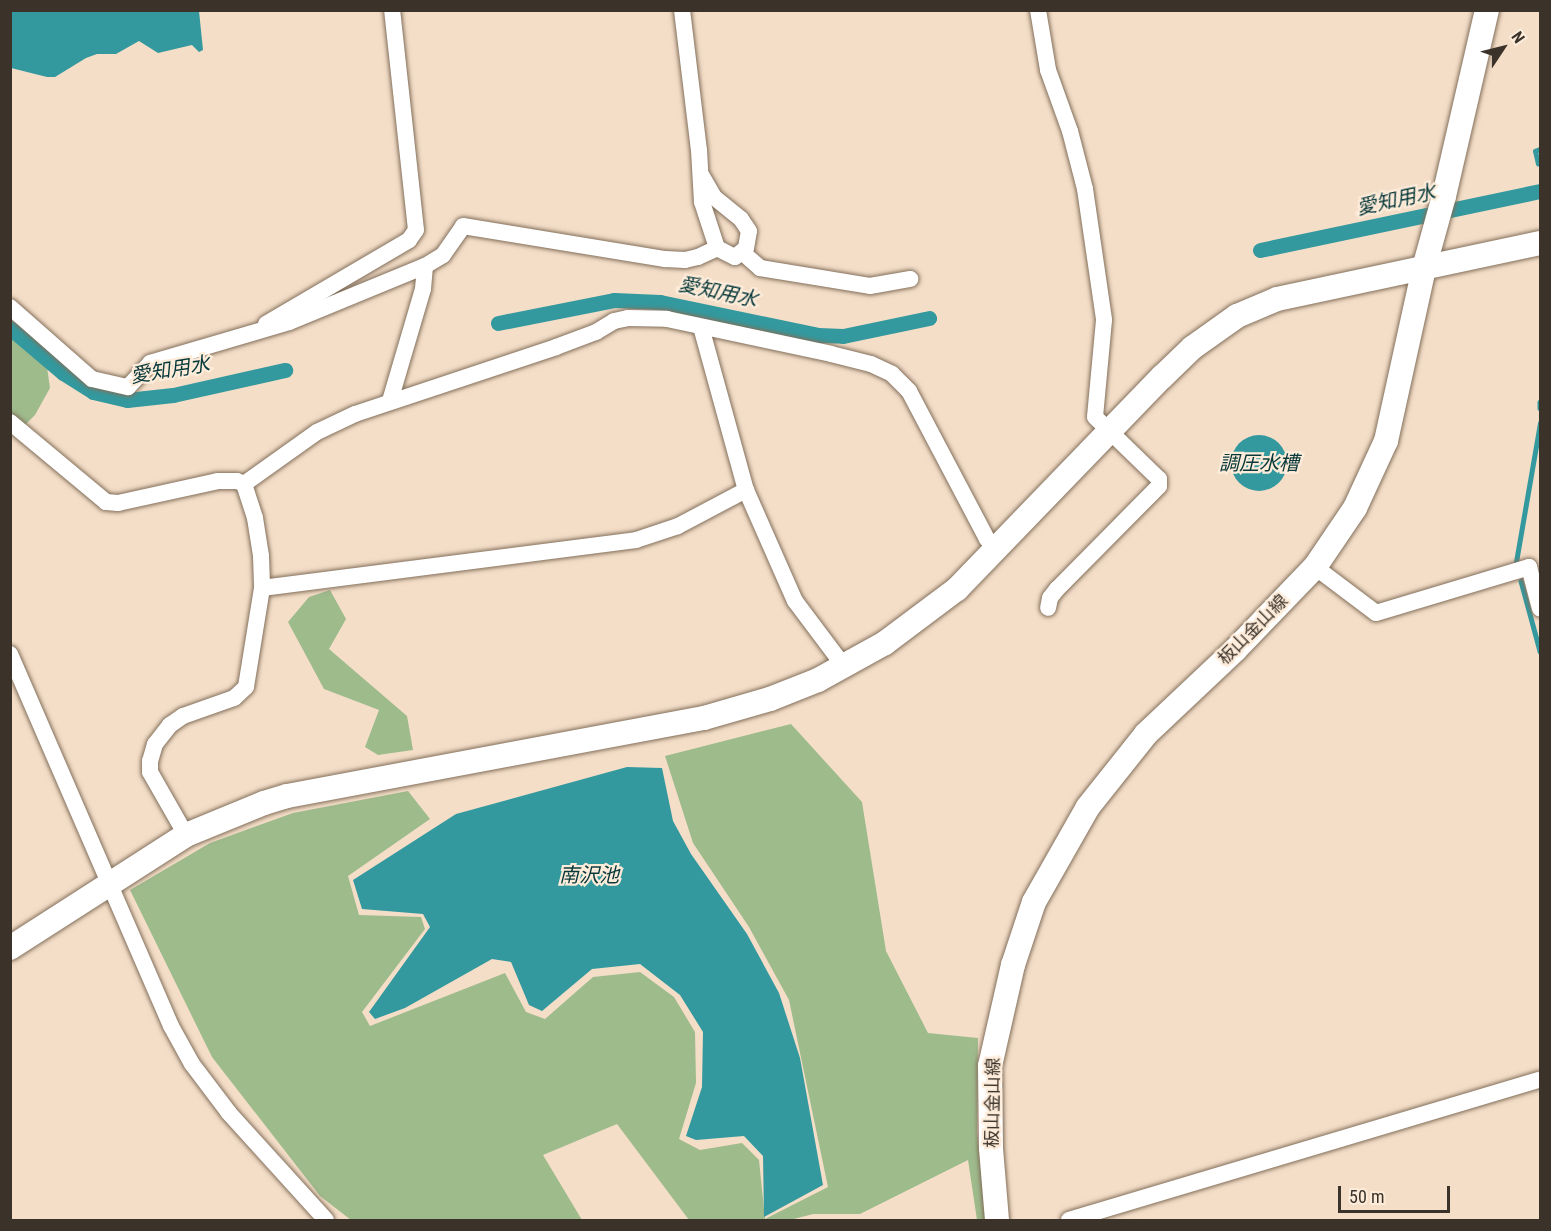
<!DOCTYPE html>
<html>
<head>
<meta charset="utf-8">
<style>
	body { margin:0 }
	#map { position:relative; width:1551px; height:1231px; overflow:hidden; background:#f4dec8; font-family:"Roboto Condensed","Noto Sans JP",sans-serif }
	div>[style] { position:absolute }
	.green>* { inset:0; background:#9ebb8c }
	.water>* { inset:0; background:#33999e }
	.round { border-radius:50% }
	.stream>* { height:4.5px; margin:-2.25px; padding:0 2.25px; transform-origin:2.25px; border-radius:2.25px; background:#33999e }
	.canal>* { height:15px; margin:-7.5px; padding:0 7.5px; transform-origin:7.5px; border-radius:7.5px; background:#33999e }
	.roads { filter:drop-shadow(0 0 2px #826f5b) drop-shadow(0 0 2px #826f5b) }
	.street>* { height:16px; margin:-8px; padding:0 8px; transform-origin:8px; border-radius:8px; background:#fff }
	.secondary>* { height:24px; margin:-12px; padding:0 12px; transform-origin:12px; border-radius:12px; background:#fff }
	span { translate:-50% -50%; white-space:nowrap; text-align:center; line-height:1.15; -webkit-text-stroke:4.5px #feecda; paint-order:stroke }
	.street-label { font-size:18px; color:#3b332a }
	.water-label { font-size:20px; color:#07383a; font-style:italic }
	.frame { position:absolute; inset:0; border:12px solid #3b332a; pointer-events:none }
	.north { position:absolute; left:1473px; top:18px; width:60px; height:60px; -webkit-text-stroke:4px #feecda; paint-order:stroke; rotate:55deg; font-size:16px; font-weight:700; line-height:24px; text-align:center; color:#3b332a }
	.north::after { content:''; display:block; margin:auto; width:21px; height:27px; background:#3b332a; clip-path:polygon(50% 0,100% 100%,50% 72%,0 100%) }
	.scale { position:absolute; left:1338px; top:1186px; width:112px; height:27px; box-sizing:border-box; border:3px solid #3b332a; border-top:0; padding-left:8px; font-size:18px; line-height:21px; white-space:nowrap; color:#3b332a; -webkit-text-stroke:4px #feecda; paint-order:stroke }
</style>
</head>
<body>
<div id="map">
	<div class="green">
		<i style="clip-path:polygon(10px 336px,47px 367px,50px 388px,35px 415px,24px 426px,11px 415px)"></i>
		<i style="clip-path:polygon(330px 590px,346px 619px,329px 649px,407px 716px,413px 750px,378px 755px,365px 747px,379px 710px,324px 689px,288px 622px,309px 597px)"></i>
		<i style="clip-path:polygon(791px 724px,862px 802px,886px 951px,928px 1033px,978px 1038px,977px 1132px,986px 1220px,977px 1220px,968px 1160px,860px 1214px,813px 1214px,790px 1220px,689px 1220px,617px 1124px,543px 1155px,582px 1220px,351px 1220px,320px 1196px,212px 1057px,130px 890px,210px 843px,293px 813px,408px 791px,430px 819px,348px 876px,359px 915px,421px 917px,425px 929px,362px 1012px,370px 1026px,505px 973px,526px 1012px,545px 1019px,593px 977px,640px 972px,674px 997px,695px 1032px,696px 1083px,679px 1139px,700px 1150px,742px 1143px,759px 1160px,765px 1219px,828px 1187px,789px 1000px,749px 927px,693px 843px,665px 756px)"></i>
	</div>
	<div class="water">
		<i style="clip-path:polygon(11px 10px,199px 11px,203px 50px,199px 52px,192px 45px,158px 53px,139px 41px,116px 54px,97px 54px,86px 58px,55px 77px,47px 77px,11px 68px)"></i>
		<i class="round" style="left:1231px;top:435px;width:56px;height:56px"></i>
		<i style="clip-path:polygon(627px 767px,662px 768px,673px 821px,691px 854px,747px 934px,779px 993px,800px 1058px,823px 1185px,764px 1217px,763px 1156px,744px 1136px,696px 1140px,686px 1136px,702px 1087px,703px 1032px,680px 995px,640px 964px,592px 969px,542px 1011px,529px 1005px,511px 962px,492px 959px,405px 1008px,375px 1019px,369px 1012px,430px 927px,423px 914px,362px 909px,353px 880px,456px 814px)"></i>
	</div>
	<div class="stream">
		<i style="left:1538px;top:164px;width:13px;rotate:-103deg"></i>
		<i style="left:1535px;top:151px;width:5px;rotate:-22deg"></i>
		<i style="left:1540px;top:402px;width:6px;rotate:90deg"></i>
		<i style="left:1516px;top:562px;width:141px;rotate:-80.2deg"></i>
		<i style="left:1521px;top:581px;width:73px;rotate:74.8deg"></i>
	</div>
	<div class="canal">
		<i style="left:1260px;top:250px;width:286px;rotate:-11.9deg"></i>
		<i style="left:498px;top:323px;width:118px;rotate:-11.2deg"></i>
		<i style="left:614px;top:300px;width:46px;rotate:2.5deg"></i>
		<i style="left:660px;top:302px;width:161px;rotate:11.8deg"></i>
		<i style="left:818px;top:335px;width:25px;rotate:2deg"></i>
		<i style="left:843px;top:336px;width:88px;rotate:-11.8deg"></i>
		<i style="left:10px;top:328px;width:70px;rotate:40.3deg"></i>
		<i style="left:63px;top:373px;width:36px;rotate:32deg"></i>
		<i style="left:93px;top:392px;width:35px;rotate:13deg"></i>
		<i style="left:127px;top:400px;width:46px;rotate:-6.2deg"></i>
		<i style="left:173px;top:395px;width:115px;rotate:-12.6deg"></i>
	</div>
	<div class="roads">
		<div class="street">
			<i style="left:682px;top:10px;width:141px;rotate:83.1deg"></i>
			<i style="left:699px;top:150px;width:52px;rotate:86.7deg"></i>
			<i style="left:702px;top:202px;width:48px;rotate:71.9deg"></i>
			<i style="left:717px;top:248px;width:20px;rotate:27deg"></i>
			<i style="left:735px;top:257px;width:14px;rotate:-39deg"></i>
			<i style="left:746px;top:248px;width:17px;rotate:-80deg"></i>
			<i style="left:749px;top:231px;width:14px;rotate:-124deg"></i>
			<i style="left:741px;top:219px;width:35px;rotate:-141deg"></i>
			<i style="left:714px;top:197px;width:24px;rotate:-120deg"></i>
			<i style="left:1038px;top:10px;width:61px;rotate:80.5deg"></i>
			<i style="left:1048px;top:70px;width:65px;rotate:70.2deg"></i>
			<i style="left:1070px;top:131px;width:60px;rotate:75.5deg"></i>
			<i style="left:1085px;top:189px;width:132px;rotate:81.7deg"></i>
			<i style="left:1104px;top:320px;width:97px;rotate:95.3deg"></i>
			<i style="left:1095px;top:417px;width:89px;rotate:44.1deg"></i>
			<i style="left:1159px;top:479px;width:7px;rotate:90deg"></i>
			<i style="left:1159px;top:486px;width:145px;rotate:134.7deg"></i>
			<i style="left:1057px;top:589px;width:11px;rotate:128deg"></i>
			<i style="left:1050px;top:598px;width:10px;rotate:101deg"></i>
			<i style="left:743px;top:253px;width:23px;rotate:41deg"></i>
			<i style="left:760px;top:268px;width:111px;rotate:9.3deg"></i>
			<i style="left:870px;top:286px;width:41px;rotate:-9.9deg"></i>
			<i style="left:10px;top:307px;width:109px;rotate:41.3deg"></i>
			<i style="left:92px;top:379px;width:37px;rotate:13deg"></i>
			<i style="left:128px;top:387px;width:33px;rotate:-47deg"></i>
			<i style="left:150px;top:363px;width:145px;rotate:-16.4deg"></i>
			<i style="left:289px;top:322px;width:147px;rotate:-22.4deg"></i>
			<i style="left:425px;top:266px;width:21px;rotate:-31deg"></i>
			<i style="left:443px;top:255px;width:35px;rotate:-55deg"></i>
			<i style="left:463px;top:226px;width:205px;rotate:9.3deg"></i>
			<i style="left:665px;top:259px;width:20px;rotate:3deg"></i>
			<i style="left:685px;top:260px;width:13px;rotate:-13deg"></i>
			<i style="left:698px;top:257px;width:21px;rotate:-25deg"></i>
			<i style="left:266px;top:324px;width:166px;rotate:-30.4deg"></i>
			<i style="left:409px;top:240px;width:12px;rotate:-55deg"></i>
			<i style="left:416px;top:230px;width:221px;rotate:-96.2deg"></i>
			<i style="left:701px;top:327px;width:169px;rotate:74.6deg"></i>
			<i style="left:746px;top:490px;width:121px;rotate:66.2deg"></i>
			<i style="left:795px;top:601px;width:80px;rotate:53.1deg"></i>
			<i style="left:390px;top:401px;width:117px;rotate:-73.6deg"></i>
			<i style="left:423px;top:289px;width:23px;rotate:-85deg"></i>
			<i style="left:10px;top:422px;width:125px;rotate:39.8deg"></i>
			<i style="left:106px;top:502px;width:12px;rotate:5deg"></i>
			<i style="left:118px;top:503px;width:102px;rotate:-12.4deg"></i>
			<i style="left:218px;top:481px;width:19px"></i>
			<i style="left:237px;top:481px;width:8px;rotate:23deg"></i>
			<i style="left:244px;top:484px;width:36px;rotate:72deg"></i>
			<i style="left:255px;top:518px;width:38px;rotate:81deg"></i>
			<i style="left:261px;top:556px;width:32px;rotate:88deg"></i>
			<i style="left:262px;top:588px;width:100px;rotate:99.2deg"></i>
			<i style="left:246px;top:687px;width:16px;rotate:137deg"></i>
			<i style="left:234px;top:698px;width:54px;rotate:160.6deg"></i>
			<i style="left:183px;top:716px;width:16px;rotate:145deg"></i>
			<i style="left:170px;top:725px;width:24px;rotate:128deg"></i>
			<i style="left:155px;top:744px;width:18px;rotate:106deg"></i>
			<i style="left:150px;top:761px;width:11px;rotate:90deg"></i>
			<i style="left:150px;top:772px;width:73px;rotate:60.3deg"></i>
			<i style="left:244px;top:484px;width:90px;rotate:-35.5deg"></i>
			<i style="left:317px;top:432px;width:42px;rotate:-25.3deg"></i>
			<i style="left:355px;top:414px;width:212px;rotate:-18.4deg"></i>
			<i style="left:556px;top:347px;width:43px;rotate:-20.6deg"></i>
			<i style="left:596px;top:332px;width:21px;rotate:-31deg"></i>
			<i style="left:614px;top:321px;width:14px;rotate:-12deg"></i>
			<i style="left:628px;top:318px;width:39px;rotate:1deg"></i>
			<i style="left:667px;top:319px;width:168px;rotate:12deg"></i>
			<i style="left:831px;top:354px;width:41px;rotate:14deg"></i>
			<i style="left:871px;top:364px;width:23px;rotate:25deg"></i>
			<i style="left:892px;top:374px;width:24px;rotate:45deg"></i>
			<i style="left:909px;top:391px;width:167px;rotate:62.2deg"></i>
			<i style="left:987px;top:539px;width:13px;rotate:48deg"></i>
			<i style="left:1315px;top:567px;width:76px;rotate:37deg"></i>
			<i style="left:1376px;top:613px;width:160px;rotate:-16.7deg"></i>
			<i style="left:1529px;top:567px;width:43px;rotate:75.3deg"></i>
			<i style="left:262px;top:588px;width:377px;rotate:-7.3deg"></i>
			<i style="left:636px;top:540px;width:44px;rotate:-18.4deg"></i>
			<i style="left:678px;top:526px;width:77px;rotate:-27.9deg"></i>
			<i style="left:10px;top:654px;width:405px;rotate:66.6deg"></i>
			<i style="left:171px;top:1026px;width:43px;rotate:61.1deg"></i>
			<i style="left:192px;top:1064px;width:61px;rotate:52.9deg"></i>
			<i style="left:229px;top:1113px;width:144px;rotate:47.8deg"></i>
			<i style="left:1069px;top:1220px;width:491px;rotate:-16.6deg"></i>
		</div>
		<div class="secondary">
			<i style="left:10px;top:948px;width:209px;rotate:-32.7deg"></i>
			<i style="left:186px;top:835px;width:84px;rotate:-22.3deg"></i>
			<i style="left:264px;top:803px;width:24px;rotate:-17deg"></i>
			<i style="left:287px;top:796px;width:424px;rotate:-10.6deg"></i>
			<i style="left:704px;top:718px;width:69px;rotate:-16.1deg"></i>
			<i style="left:770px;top:699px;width:52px;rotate:-21.6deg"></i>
			<i style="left:818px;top:680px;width:77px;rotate:-28.9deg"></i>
			<i style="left:885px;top:643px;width:90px;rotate:-36.9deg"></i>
			<i style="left:957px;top:589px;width:295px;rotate:-46deg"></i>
			<i style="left:1162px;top:377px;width:42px;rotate:-44deg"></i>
			<i style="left:1192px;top:348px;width:55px;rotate:-35.4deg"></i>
			<i style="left:1237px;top:316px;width:43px;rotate:-23deg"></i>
			<i style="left:1277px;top:299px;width:269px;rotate:-12deg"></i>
			<i style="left:997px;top:1220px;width:72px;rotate:-94.8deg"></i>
			<i style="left:991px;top:1148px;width:82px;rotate:-90.7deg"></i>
			<i style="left:990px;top:1066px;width:104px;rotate:-77.2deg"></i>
			<i style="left:1013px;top:965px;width:66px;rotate:-71.6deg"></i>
			<i style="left:1034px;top:902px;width:109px;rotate:-60.4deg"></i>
			<i style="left:1088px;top:807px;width:93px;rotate:-51.5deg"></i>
			<i style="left:1146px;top:734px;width:122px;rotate:-43.3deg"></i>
			<i style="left:1235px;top:650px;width:115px;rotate:-46.1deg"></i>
			<i style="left:1315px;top:567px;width:71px;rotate:-55.9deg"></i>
			<i style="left:1355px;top:508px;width:74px;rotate:-65.2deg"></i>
			<i style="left:1386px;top:441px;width:177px;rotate:-77.6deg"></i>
			<i style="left:1424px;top:268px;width:75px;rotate:-74.5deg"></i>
			<i style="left:1444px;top:196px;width:191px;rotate:-77deg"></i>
		</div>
	</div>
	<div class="street-label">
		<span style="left:1253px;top:630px;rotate:-45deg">板山金山線</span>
		<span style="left:993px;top:1103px;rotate:-89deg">板山金山線</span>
	</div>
	<div class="water-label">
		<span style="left:1396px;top:200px;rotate:-12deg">愛知用水</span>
		<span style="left:718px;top:292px;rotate:12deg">愛知用水</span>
		<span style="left:170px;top:370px;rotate:-9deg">愛知用水</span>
		<span style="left:1259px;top:463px">調圧水槽</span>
		<span style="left:589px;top:875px">南沢池</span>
	</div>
	<div class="frame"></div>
	<div class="north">N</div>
	<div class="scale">50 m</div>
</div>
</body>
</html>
